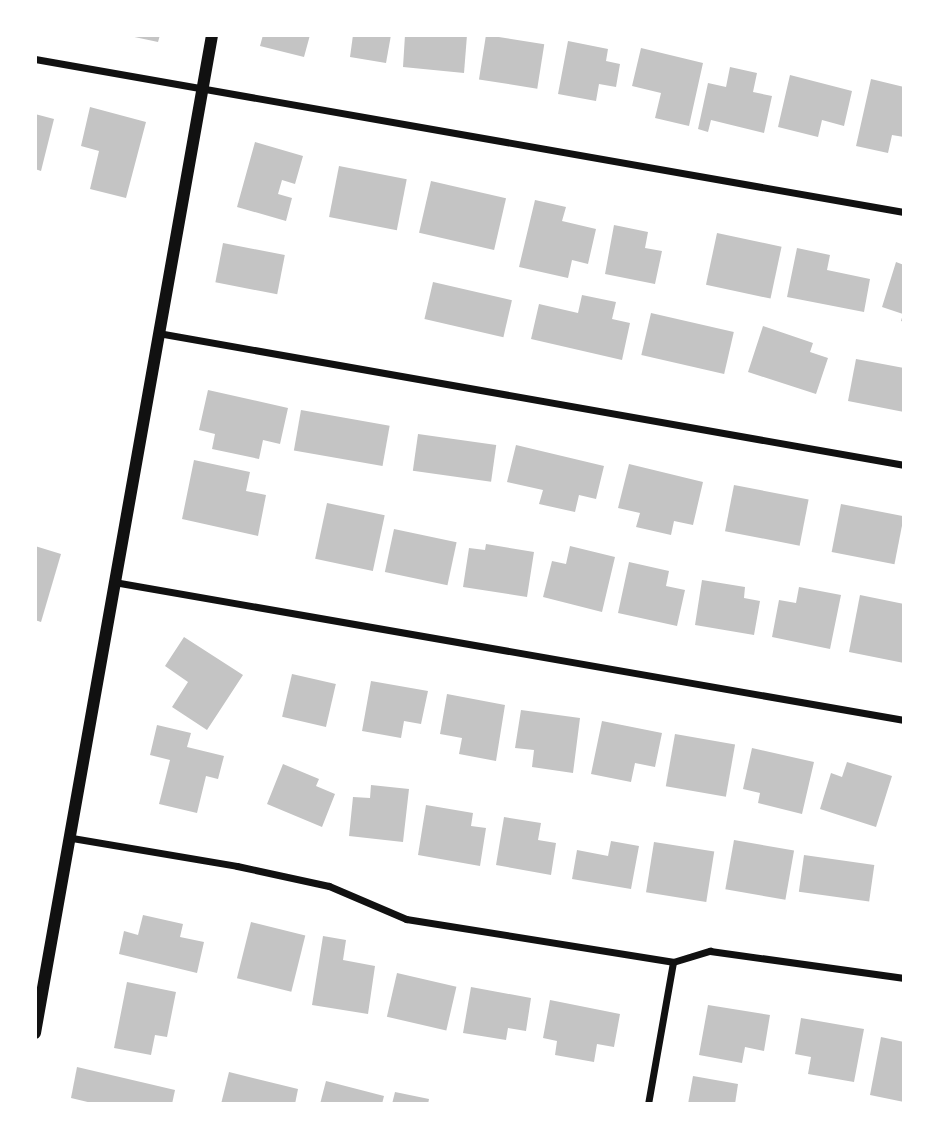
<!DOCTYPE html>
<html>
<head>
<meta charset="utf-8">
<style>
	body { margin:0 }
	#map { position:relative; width:939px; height:1139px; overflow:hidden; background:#fff; font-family:Figtree,sans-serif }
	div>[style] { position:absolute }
	.building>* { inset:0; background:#c4c4c4; transform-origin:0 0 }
	.minor>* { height:7px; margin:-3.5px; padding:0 3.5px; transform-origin:3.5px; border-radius:3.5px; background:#111 }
	.tertiary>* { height:12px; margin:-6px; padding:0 6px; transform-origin:6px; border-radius:6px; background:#111 }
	span { translate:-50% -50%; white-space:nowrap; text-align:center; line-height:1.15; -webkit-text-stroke:6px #fff; paint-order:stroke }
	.frame { position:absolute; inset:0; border:37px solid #fff; pointer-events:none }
</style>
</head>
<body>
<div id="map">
	<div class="building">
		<i style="clip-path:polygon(125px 35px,160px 35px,158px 42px)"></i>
		<i style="clip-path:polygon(263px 35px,310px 35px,304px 57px,260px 46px)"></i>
		<i style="clip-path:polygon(353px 35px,391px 35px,386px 63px,350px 57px)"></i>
		<i style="clip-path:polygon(405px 35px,467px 35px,464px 73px,403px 67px)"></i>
		<i style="left:486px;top:35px;width:59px;height:45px;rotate:9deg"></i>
		<i style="clip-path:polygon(568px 41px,608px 49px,606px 61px,620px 64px,616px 87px,599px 84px,596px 101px,558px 94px)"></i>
		<i style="clip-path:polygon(641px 48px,703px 63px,689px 126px,655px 118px,661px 93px,632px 86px)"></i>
		<i style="clip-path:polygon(730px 67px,757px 73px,753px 92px,772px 96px,764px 133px,711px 120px,708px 132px,698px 129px,708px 83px,726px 87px)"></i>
		<i style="clip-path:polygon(790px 75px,852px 91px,844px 126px,822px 120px,818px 137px,778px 127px)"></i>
		<i style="clip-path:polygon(871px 79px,904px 87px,904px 137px,892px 135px,888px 153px,856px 146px)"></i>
		<i style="clip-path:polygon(90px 107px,146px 122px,126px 198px,90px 189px,99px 151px,81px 146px)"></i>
		<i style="clip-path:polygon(35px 114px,54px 119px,41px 171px,35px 169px)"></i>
		<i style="clip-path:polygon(255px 142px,303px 156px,295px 184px,282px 180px,278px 194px,292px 198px,286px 221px,237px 207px)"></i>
		<i style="left:339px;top:166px;width:69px;height:52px;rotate:11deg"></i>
		<i style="left:431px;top:181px;width:77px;height:53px;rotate:13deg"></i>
		<i style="clip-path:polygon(535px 200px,566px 207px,562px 221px,596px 229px,588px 264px,572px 260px,568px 278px,519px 267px)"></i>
		<i style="clip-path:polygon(614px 225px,648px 232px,645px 248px,662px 251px,655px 284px,605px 274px)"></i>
		<i style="left:717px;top:233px;width:66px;height:53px;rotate:12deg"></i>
		<i style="left:223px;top:243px;width:63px;height:40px;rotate:11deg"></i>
		<i style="clip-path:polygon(797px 248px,830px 255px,827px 270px,870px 279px,864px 312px,787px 297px)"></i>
		<i style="clip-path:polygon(896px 262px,904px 265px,904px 322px,901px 321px,903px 314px,882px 307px)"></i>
		<i style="left:433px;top:282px;width:81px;height:38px;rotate:13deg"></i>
		<i style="clip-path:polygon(582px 295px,616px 302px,612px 319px,630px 323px,622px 360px,531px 339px,539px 304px,578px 313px)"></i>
		<i style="left:651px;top:313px;width:85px;height:43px;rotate:13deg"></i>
		<i style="clip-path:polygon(763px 326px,813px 343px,810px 352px,828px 358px,816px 394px,748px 372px)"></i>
		<i style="clip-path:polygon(856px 359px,904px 368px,904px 412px,848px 401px)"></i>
		<i style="clip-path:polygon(208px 390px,288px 408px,280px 444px,263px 440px,259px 459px,212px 449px,215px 434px,199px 430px)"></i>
		<i style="left:301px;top:410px;width:90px;height:41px;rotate:10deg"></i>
		<i style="left:418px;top:434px;width:79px;height:37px;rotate:8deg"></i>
		<i style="clip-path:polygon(516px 445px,604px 466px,596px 499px,579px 495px,575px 512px,539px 504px,543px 490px,507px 482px)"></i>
		<i style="clip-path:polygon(194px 460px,250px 472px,246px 491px,266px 495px,258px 536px,182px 519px)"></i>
		<i style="clip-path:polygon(629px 464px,703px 482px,693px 525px,674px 521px,671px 535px,636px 527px,640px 513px,618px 508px)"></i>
		<i style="left:734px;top:485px;width:76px;height:47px;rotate:11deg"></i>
		<i style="left:327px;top:503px;width:59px;height:57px;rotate:12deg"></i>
		<i style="left:841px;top:504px;width:64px;height:49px;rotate:11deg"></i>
		<i style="left:394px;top:529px;width:64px;height:44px;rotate:12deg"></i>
		<i style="clip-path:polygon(486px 544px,534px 552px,527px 597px,463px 587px,469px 548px,485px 550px)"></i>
		<i style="clip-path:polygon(35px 546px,61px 554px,41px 622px,35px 620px)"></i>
		<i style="clip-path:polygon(570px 546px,615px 557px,602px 612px,543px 597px,552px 561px,566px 564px)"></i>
		<i style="clip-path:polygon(629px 562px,669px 571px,666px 586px,685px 590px,677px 626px,618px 613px)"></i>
		<i style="clip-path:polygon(702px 580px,745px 587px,744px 598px,760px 601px,754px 635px,695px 625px)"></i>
		<i style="clip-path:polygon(799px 587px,841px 595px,830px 649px,772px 637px,779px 600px,796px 603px)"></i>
		<i style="clip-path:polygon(860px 595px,904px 604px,904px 663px,849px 652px)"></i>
		<i style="clip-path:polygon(184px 637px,243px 675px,207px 730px,172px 707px,188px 682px,165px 666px)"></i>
		<i style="left:292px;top:674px;width:45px;height:44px;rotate:13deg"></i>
		<i style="clip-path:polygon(371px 681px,428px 691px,421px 724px,404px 721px,401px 738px,362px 731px)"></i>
		<i style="clip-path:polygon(447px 694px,505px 705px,496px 761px,459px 754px,462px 738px,440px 734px)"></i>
		<i style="clip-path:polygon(521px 710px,580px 718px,573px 773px,532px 767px,534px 750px,515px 748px)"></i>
		<i style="clip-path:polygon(602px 721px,662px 733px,655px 767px,635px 763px,631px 782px,591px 774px)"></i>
		<i style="clip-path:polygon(157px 725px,191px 733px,187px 747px,224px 756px,218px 779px,206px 776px,197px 813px,159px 804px,170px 760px,150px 755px)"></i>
		<i style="left:675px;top:734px;width:61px;height:53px;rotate:10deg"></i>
		<i style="clip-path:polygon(752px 748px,814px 762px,802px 814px,758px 803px,760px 793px,743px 789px)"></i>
		<i style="clip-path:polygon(847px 762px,892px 776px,876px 827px,820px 809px,831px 773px,842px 777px)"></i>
		<i style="clip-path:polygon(283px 764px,319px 779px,316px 786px,335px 794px,322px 827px,267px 804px)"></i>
		<i style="clip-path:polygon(371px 785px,409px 789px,403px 842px,349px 836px,353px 797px,370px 798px)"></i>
		<i style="clip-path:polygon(426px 805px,473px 813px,471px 826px,486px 828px,480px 866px,418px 855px)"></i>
		<i style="clip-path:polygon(504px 817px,541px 823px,538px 840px,556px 843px,551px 875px,496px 865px)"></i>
		<i style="left:734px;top:840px;width:61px;height:50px;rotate:10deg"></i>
		<i style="clip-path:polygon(611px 841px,639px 846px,631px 889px,572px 879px,577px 850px,608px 856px)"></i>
		<i style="left:654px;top:842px;width:61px;height:51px;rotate:9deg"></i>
		<i style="left:804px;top:855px;width:71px;height:37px;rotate:8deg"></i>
		<i style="clip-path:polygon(143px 915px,183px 924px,180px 937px,204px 942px,197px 973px,119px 954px,124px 931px,138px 935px)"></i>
		<i style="left:251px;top:922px;width:56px;height:58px;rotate:14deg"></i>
		<i style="clip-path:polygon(323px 936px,346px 940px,343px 960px,375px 966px,368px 1014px,312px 1005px)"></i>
		<i style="left:397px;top:973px;width:61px;height:45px;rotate:13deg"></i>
		<i style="clip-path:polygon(127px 982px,176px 992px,167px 1037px,155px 1035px,151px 1055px,114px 1048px)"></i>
		<i style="clip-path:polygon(471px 987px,531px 998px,526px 1031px,508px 1028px,506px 1040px,463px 1033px)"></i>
		<i style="clip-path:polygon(550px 1000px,620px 1014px,614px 1047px,597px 1044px,594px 1062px,555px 1055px,557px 1041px,543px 1038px)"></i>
		<i style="clip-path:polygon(708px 1005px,770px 1015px,764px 1051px,745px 1047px,742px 1063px,699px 1055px)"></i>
		<i style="clip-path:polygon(801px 1018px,864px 1029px,854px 1082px,808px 1074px,811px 1057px,795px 1054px)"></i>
		<i style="clip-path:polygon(881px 1037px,904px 1042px,904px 1102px,870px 1095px)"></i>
		<i style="clip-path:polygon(77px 1067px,175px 1090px,172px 1104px,96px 1104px,71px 1098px)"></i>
		<i style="clip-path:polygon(229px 1072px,298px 1089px,295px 1104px,221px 1104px)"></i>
		<i style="clip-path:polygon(693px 1076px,738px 1084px,735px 1104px,688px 1104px)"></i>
		<i style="clip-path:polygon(326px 1081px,384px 1096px,382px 1104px,320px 1104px)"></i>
		<i style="clip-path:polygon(395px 1092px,429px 1099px,428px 1104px,392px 1104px)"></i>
	</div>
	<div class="minor">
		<i style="left:35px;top:59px;width:882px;rotate:9.99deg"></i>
		<i style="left:158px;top:333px;width:758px;rotate:10.03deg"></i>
		<i style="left:114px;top:582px;width:802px;rotate:9.91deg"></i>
		<i style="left:72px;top:838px;width:167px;rotate:9.6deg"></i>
		<i style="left:237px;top:866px;width:94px;rotate:12.3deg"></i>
		<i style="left:329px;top:886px;width:84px;rotate:23.2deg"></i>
		<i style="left:406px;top:919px;width:270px;rotate:9.1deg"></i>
		<i style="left:673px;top:962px;width:39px;rotate:-17deg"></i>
		<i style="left:710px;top:951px;width:196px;rotate:7.9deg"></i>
		<i style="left:648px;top:1104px;width:144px;rotate:-80deg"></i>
	</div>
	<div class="tertiary">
		<i style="left:35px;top:1033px;width:1014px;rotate:-79.94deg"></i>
	</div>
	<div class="frame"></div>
</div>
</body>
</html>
